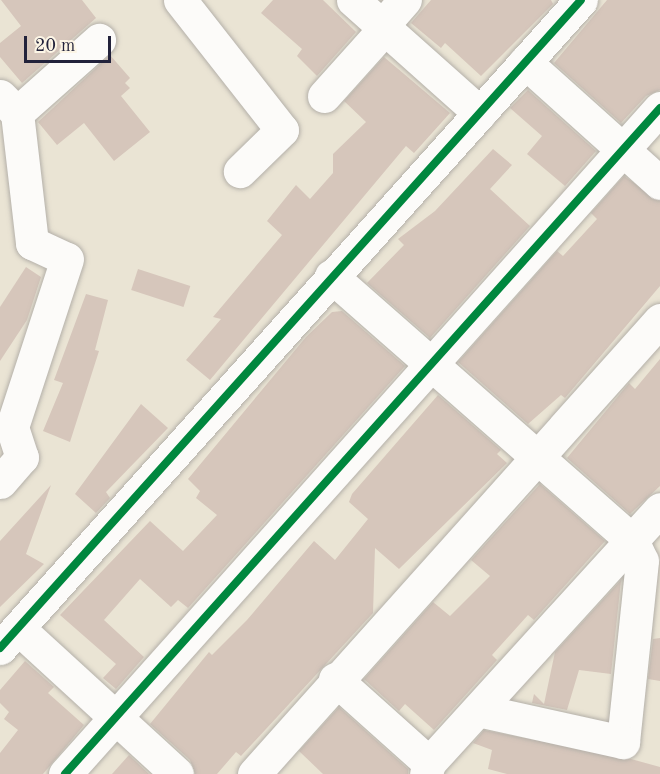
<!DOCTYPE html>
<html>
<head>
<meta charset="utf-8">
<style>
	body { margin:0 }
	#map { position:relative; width:660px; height:774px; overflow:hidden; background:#eae4d4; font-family:"Old Standard TT",serif }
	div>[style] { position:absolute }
	.building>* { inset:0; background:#d6c6bb; transform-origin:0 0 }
	.roads { filter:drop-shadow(0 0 2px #b4b0a9) drop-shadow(0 0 2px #b4b0a9) }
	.minor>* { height:33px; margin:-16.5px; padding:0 16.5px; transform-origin:16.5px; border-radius:16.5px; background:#fcfbf9 }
	.cycleway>* { height:8px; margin:-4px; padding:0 4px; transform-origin:4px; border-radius:4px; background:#00873e }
	span { translate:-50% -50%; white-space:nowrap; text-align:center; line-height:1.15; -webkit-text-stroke:5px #fcf5e5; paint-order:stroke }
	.scale { position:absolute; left:24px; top:36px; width:87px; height:27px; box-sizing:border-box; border:3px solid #22223b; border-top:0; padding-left:8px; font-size:18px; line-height:21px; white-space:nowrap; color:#22223b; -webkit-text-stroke:4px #fcf5e5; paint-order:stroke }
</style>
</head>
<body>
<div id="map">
	<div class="building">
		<i style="clip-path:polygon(1px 0,82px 0,96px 18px,22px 83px,0 57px,0 43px,21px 26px)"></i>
		<i style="clip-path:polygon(273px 0,323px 0,356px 32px,317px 76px,297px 56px,302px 49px,261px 13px)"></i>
		<i style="clip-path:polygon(431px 0,551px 0,553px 4px,481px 76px,445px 43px,441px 48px,411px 23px)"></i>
		<i style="clip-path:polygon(607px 0,660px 0,660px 90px,646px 96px,621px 123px,554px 63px)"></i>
		<i style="clip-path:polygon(110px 55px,130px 78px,125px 83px,130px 88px,121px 96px,150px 132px,114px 161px,84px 123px,57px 145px,38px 122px)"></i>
		<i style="clip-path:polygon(384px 57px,450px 113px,414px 153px,406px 146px,210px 380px,186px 360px,221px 319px,213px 317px,282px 235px,267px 221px,296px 185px,310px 199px,333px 173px,333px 154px,366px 122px,344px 101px)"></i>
		<i style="clip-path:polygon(528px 90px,596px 151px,565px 186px,527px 154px,542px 136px,510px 108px)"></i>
		<i style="clip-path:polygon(493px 149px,512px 165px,490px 189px,530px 226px,430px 338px,367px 283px,404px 245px,398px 239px,435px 211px)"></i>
		<i style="clip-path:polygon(624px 176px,660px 201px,660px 286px,565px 398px,561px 395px,528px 424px,458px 362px,557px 251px,563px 256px,597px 219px,591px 213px)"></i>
		<i style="clip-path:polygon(26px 267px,41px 277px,27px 320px,0 361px,0 307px)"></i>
		<i style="left:138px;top:269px;width:55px;height:22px;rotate:18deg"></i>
		<i style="clip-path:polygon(86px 294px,108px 300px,95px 350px,99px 351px,70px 442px,43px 431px,63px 383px,54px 380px)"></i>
		<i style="clip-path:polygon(342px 311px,405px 366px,188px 608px,178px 600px,171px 607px,140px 579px,104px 620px,144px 657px,116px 689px,103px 678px,116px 664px,60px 615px,150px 521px,183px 551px,217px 515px,196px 498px,200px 491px,188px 479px,306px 337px,332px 312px)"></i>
		<i style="clip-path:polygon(660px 359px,660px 486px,630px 514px,567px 458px,629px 383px,635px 389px)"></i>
		<i style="clip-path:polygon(438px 395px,501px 450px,497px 454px,507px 463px,399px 569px,375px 548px,373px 613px,241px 756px,236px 752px,217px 774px,195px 774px,190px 760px,150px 724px,209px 652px,212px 655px,247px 620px,314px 541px,335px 560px,368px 519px,349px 502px,352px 494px)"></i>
		<i style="clip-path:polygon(141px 404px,168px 428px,106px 492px,110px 498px,96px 513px,75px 494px)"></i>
		<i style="clip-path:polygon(540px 484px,605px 541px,534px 620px,528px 615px,492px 655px,497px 660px,434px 730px,405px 704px,399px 711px,364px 679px,433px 602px,450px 616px,490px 576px,471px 560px)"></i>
		<i style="clip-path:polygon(51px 485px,26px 554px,44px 564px,0 607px,0 541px)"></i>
		<i style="clip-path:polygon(621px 580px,611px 674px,579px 670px,567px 710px,532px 703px,534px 694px,544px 704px,555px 652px)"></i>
		<i style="clip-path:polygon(660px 638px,660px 681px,648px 679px,653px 639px)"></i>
		<i style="clip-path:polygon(25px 661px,54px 687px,48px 693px,84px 725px,43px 774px,0 774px,0 753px,18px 730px,4px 719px,9px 712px,0 703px,0 690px)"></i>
		<i style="clip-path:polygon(339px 707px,408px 769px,408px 774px,323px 774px,299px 751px)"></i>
		<i style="clip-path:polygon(484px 730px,631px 759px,660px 767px,660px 774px,507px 774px,488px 769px,492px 750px,473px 743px)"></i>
		<i style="clip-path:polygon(129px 755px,149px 774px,112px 774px)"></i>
	</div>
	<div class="roads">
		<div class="minor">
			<i style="left:180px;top:0;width:165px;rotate:51.9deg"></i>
			<i style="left:282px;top:130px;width:59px;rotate:135.7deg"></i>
			<i style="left:353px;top:0;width:170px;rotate:41.7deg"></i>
			<i style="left:382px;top:26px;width:35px;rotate:-49deg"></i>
			<i style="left:525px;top:62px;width:181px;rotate:41.9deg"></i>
			<i style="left:0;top:96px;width:24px;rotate:45deg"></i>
			<i style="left:17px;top:113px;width:131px;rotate:83.4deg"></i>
			<i style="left:32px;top:243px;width:38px;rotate:25deg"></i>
			<i style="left:67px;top:259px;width:177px;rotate:108.1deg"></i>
			<i style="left:12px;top:427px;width:32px;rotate:72deg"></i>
			<i style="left:22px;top:457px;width:33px;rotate:131deg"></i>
			<i style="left:324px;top:96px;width:91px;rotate:-48.1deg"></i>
			<i style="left:17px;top:113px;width:110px;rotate:-41.7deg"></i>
			<i style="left:331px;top:276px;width:400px;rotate:41.3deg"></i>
			<i style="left:632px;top:540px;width:23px;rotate:65deg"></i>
			<i style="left:642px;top:561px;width:182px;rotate:96deg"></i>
			<i style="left:623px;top:742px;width:148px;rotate:-167.6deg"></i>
			<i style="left:19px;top:629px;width:214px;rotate:42.5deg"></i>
			<i style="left:0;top:648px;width:870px;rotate:-48.12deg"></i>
			<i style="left:335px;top:679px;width:126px;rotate:41.8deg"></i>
			<i style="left:429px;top:763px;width:11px;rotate:105deg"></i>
			<i style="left:429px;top:763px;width:343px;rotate:-47.7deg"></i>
			<i style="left:65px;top:774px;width:893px;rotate:-48.22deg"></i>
			<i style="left:254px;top:774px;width:609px;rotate:-48.19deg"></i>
		</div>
	</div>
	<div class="cycleway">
		<i style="left:0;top:648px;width:870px;rotate:-48.12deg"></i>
		<i style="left:65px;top:774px;width:893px;rotate:-48.22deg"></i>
	</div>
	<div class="scale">20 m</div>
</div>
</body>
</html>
